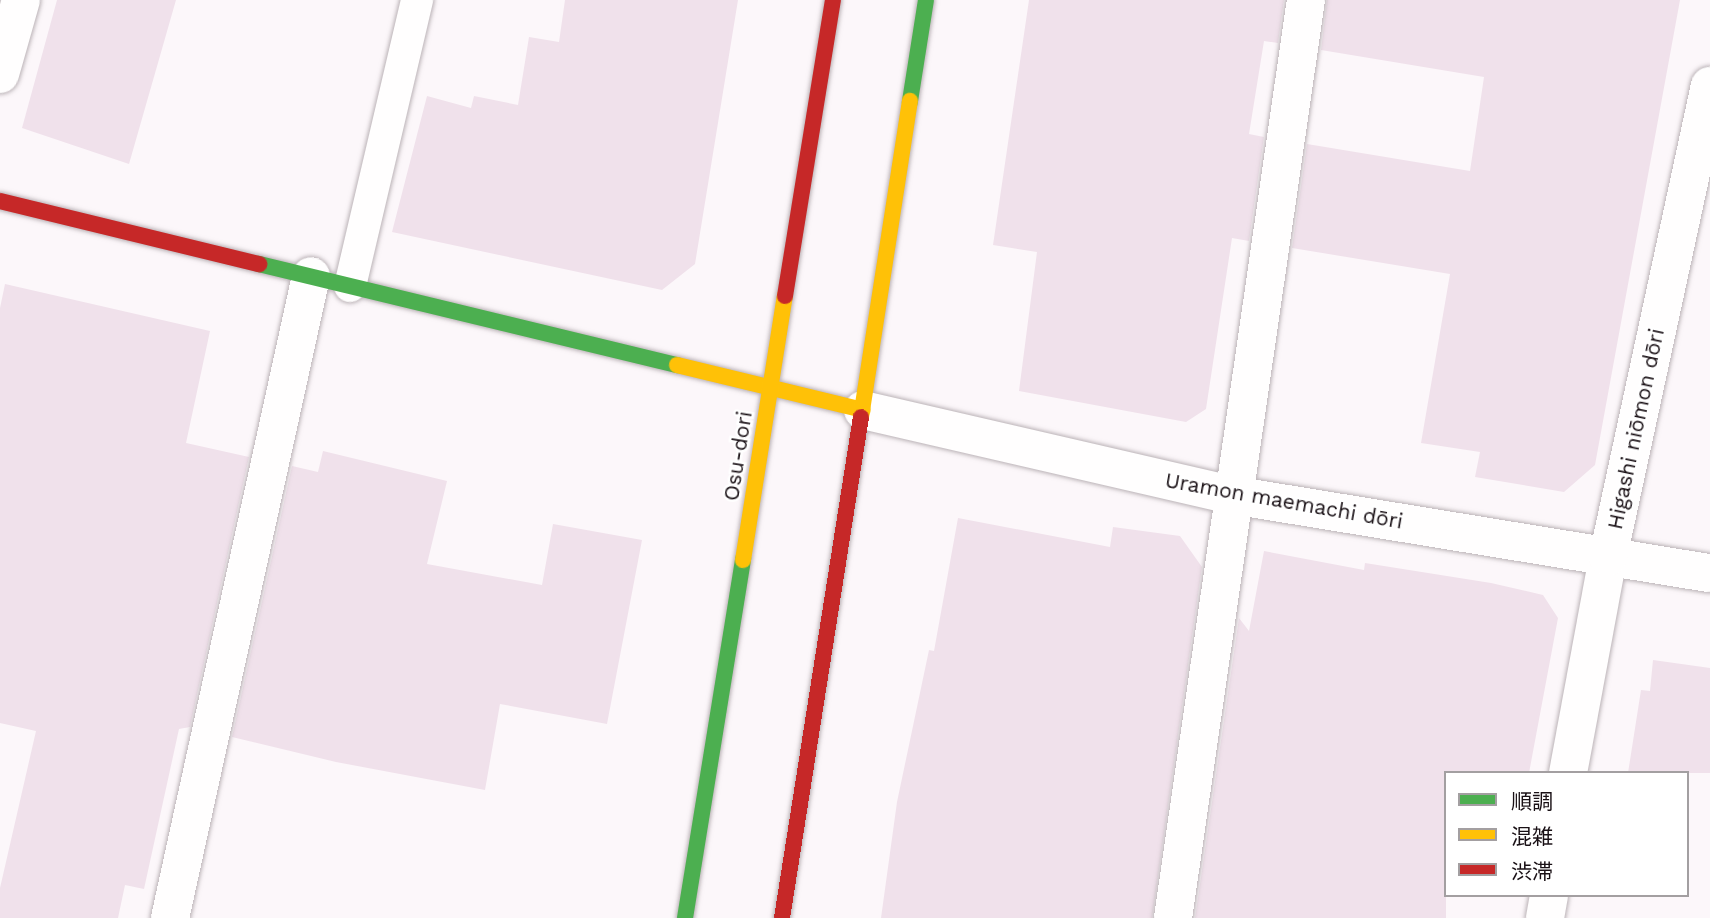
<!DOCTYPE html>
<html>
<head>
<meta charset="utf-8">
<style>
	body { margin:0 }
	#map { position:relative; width:1710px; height:918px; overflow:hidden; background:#fcf7fa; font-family:"Work Sans","Noto Sans JP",sans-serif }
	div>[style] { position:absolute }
	.building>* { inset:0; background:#f0e1eb }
	.roads { filter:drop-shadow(0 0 2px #bbb3b7) drop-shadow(0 0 2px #bbb3b7) }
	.lane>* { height:32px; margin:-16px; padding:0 16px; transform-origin:16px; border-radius:16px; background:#fffefe }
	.street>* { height:38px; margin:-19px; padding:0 19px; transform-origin:19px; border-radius:19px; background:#fffefe }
	.fast>* { height:16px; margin:-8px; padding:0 8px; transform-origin:8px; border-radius:8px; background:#4caf50 }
	.slow>* { height:16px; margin:-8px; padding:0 8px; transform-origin:8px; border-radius:8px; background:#ffc107 }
	.jam>* { height:16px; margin:-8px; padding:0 8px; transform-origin:8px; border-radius:8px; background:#c62828 }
	span { translate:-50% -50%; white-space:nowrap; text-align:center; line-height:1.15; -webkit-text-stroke:5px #fff; paint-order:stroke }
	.street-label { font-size:21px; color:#191015 }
	.legend { position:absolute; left:1444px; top:771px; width:245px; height:126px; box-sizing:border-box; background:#fff; border:2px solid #a39fa1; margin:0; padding:9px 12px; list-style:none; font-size:21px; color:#191015 }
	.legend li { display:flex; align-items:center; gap:14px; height:35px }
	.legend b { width:35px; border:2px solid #a39fa1 }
</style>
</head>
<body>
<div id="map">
	<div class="building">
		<i style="clip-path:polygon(57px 0,176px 0,129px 164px,22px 128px)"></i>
		<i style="clip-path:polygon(565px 0,738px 0,695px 264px,662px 290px,392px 232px,427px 96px,471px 108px,474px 96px,518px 105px,529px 37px,559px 42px)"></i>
		<i style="clip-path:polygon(1029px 0,1284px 0,1278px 43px,1264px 41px,1249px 134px,1264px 137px,1249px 241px,1232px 238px,1206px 409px,1186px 422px,1019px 391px,1037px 252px,993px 245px)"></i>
		<i style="clip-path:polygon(1327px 0,1680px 0,1595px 465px,1564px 492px,1475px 477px,1480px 452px,1421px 443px,1450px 274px,1292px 248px,1307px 144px,1470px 171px,1484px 77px,1321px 50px)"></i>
		<i style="clip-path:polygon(5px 284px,210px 331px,186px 443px,249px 457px,190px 727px,179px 729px,144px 889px,125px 885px,118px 918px,0 918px,0 888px,36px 731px,0 723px,0 308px)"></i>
		<i style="clip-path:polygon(323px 451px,447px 481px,427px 564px,542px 585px,553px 524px,642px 540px,607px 724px,500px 704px,485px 790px,336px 762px,232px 737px,292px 466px,318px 472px)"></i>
		<i style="clip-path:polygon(958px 518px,1110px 547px,1113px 527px,1180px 536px,1202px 567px,1152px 918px,881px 918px,897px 802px,929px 650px,934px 651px)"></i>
		<i style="clip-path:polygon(1264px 551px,1364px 570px,1365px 563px,1491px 583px,1543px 595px,1558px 618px,1529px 773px,1446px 773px,1446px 918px,1195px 918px,1239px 618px,1249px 631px)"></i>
		<i style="clip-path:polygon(1653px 660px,1710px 668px,1710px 773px,1628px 773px,1641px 690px,1650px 691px)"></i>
	</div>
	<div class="roads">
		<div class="lane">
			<i style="left:350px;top:286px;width:294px;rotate:-76.8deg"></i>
		</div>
		<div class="street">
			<i style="left:0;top:74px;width:77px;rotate:-74.2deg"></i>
			<i style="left:863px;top:410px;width:379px;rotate:13deg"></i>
			<i style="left:1232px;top:495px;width:484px;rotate:9.3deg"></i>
			<i style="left:1568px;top:773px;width:220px;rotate:-79.5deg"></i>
			<i style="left:1608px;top:557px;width:482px;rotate:-77.8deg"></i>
			<i style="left:170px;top:918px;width:657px;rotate:-77.61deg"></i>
			<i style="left:1173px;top:918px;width:928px;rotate:-81.76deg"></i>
			<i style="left:1545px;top:918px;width:23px;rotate:-80deg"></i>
		</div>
		<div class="fast">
			<i style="left:910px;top:101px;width:102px;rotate:-81deg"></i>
			<i style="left:259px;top:264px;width:430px;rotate:13.6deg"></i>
			<i style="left:685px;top:918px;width:363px;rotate:-80.8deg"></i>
		</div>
		<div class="slow">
			<i style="left:677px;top:365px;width:191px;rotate:13.6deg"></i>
			<i style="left:861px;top:417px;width:320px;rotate:-81.2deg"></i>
			<i style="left:743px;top:560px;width:267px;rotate:-81deg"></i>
		</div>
		<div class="jam">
			<i style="left:0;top:201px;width:267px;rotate:13.7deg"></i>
			<i style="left:785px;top:296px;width:300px;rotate:-80.8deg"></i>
			<i style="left:782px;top:918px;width:507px;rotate:-81.04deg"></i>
		</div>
	</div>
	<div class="street-label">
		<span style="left:1636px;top:429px;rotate:-78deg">Higashi niōmon dōri</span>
		<span style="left:738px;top:456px;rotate:-81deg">Osu-dori</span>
		<span style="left:1284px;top:501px;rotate:10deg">Uramon maemachi dōri</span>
	</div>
	<ul class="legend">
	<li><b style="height:9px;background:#4caf50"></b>順調</li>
	<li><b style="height:9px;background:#ffc107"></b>混雑</li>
	<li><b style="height:9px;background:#c62828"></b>渋滞</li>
	</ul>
</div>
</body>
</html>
